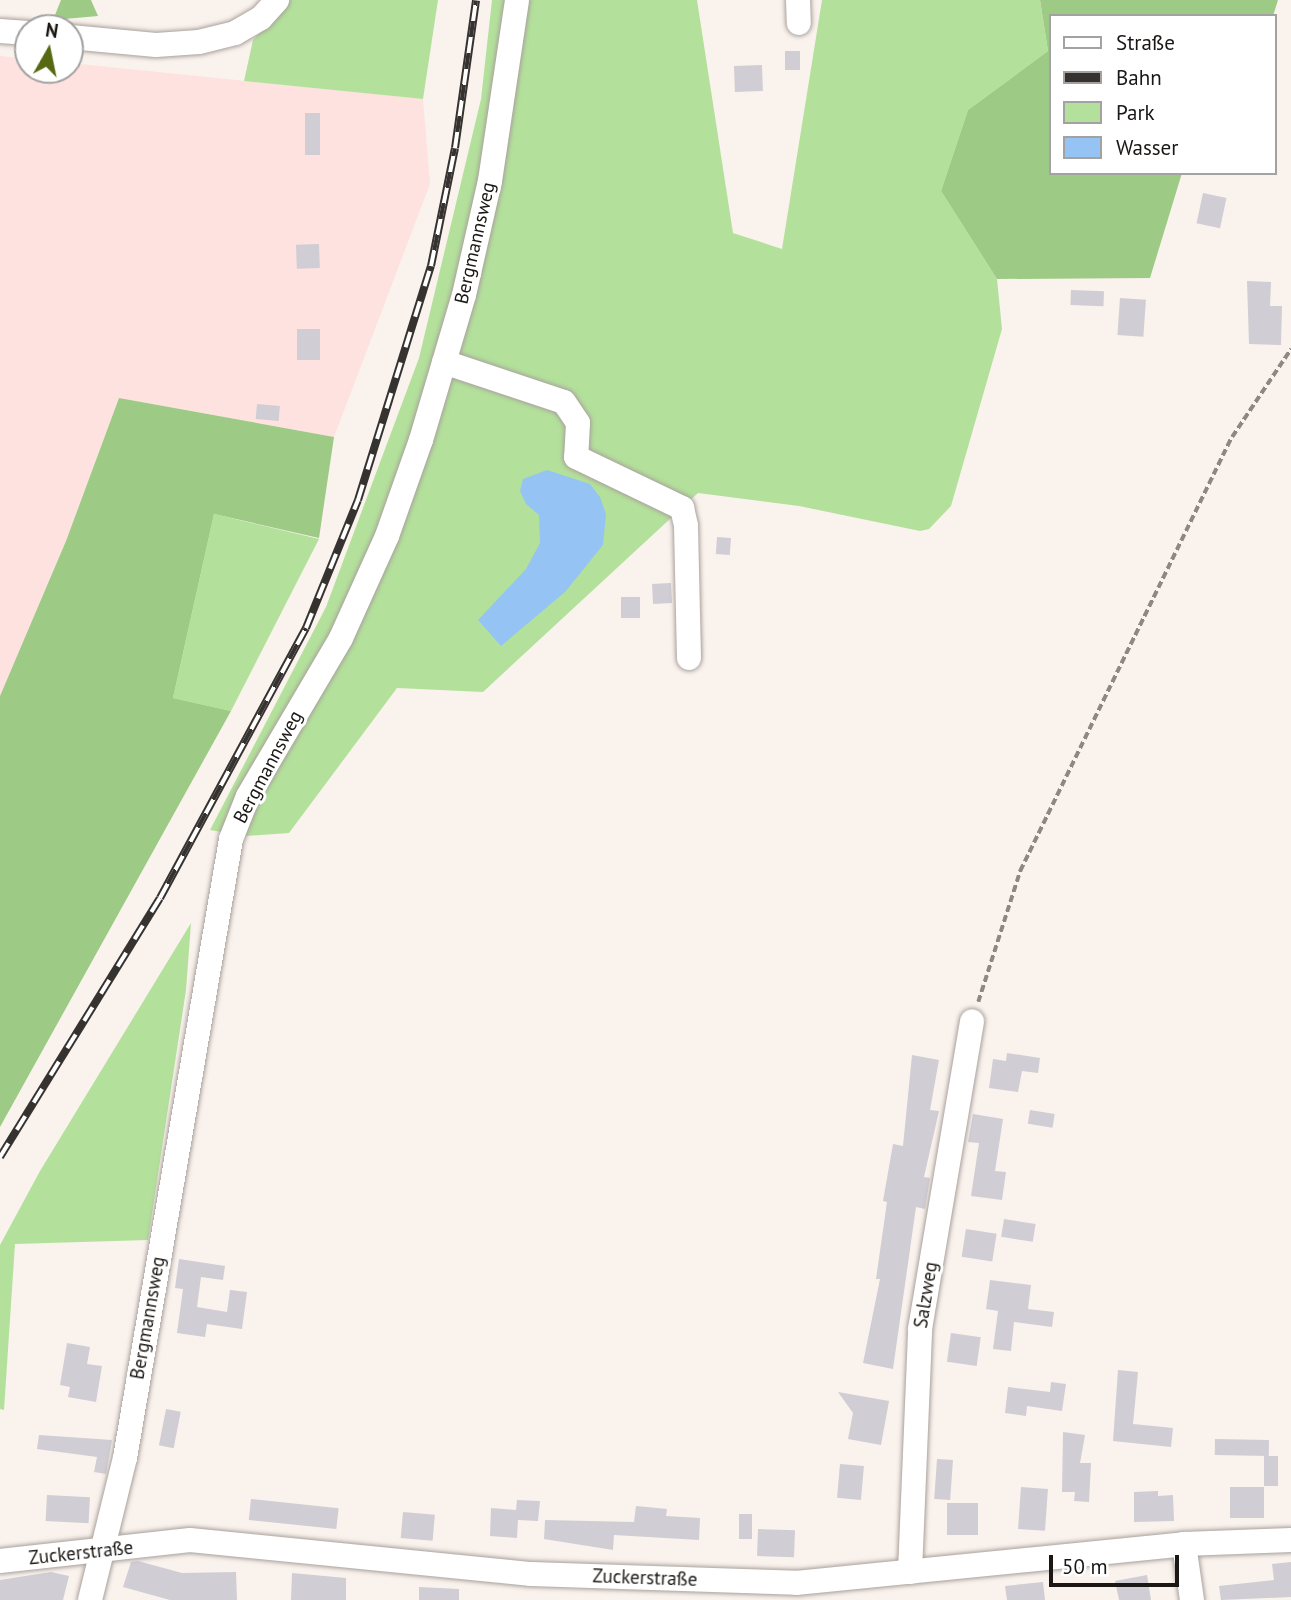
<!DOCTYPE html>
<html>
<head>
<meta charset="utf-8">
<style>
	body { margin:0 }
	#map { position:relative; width:1291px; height:1600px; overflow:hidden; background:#faf2ed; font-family:"PT Sans",sans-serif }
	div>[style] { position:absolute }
	.industrial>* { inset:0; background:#fde2e0 }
	.green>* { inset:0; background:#b3e19b }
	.forest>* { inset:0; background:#9dca85 }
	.water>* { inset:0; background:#95c3f4 }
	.building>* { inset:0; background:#d0cdd4; transform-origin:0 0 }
	.path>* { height:3.5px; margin-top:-1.75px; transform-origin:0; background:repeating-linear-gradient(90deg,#8e8884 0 7px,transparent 0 10.5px) }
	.roads { filter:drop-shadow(0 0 2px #a9a19d) drop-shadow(0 0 2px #a9a19d) }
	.minor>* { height:24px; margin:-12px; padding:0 12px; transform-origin:12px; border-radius:12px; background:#fff }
	.rail>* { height:8px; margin-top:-4px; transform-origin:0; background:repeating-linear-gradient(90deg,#fff 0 16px,#363230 0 32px); box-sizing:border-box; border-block:2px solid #363230 }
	span { translate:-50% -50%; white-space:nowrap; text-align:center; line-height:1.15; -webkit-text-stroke:6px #fff; paint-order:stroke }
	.street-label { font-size:19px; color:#1a1715 }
	.legend { position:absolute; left:1049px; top:14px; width:228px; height:161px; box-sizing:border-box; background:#fff; border:2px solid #a3a2a1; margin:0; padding:9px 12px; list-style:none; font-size:21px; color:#1a1715 }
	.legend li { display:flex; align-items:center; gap:14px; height:35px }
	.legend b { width:35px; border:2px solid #a3a2a1 }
	.north { position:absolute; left:14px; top:14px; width:70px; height:70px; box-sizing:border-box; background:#fff; border:2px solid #a3a2a1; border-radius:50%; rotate:9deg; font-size:19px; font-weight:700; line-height:28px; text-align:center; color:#1a1715 }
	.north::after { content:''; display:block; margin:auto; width:24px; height:32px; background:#576812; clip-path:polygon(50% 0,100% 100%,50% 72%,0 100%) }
	.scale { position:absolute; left:1049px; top:1555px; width:130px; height:32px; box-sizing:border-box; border:4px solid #1a1715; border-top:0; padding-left:9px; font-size:21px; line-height:24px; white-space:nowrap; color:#1a1715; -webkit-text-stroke:5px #fff; paint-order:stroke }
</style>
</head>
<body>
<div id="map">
	<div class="industrial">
		<i style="clip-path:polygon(0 56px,28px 59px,28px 70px,70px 70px,70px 63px,423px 99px,430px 184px,334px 437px,119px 398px,66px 541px,0 696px)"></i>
	</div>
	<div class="green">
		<i style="clip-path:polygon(290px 0,438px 0,423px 99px,244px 81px,253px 40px)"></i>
		<i style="clip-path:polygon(492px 0,697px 0,733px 233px,782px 249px,822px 0,1040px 0,1048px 51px,968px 110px,941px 191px,997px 279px,1002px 329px,951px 506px,929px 529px,920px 531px,799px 506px,698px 493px,483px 692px,397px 688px,289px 833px,245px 836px,210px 830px,326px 607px,419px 358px,481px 99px)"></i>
		<i style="clip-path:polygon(214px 514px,319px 539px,231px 711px,173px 698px)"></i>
		<i style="clip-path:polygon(191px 923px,186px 990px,148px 1240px,15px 1244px,4px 1410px,0 1409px,0 1245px,40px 1171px)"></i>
	</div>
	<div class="forest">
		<i style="clip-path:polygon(61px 0,91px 0,98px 16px,53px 20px)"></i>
		<i style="clip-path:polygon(1040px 0,1278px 0,1273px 16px,1051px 16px,1051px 173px,1182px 173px,1150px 278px,997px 279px,941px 191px,968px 110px,1048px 51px)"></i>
		<i style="clip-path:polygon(119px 398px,334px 437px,319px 538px,214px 514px,173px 698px,231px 711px,0 1127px,0 696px,66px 541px)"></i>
	</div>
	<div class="water">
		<i style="clip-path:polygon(547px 470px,590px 484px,600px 497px,606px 514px,603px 545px,565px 592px,501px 646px,478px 620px,526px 569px,540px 543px,539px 515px,526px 504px,520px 491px,523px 479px)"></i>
	</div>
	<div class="building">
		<i style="left:785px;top:51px;width:15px;height:19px"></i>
		<i style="left:762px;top:65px;width:26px;height:28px;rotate:88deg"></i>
		<i style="left:305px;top:113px;width:15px;height:42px"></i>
		<i style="left:1203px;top:193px;width:24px;height:31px;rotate:12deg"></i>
		<i style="left:319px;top:244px;width:24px;height:23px;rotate:88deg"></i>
		<i style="clip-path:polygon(1247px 281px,1271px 282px,1270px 306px,1282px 306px,1281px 345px,1249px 344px)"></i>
		<i style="left:1071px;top:290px;width:33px;height:15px;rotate:2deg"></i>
		<i style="left:1120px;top:298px;width:26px;height:37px;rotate:4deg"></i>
		<i style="left:297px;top:329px;width:23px;height:31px"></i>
		<i style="left:257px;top:404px;width:23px;height:15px;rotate:5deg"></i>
		<i style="left:717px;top:537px;width:14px;height:17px;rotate:4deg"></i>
		<i style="left:671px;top:583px;width:20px;height:19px;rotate:87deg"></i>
		<i style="left:621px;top:597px;width:19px;height:21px"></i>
		<i style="clip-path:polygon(1007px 1053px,1040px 1058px,1038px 1073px,1022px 1071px,1018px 1092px,989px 1088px,993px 1059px,1006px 1061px)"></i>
		<i style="clip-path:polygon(912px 1055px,939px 1060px,930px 1110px,939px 1111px,924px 1177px,930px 1178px,925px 1209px,916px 1207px,893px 1369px,863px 1363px,880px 1279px,876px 1279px,887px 1202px,883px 1201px,893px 1144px,903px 1146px)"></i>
		<i style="left:1030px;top:1110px;width:25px;height:14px;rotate:9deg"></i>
		<i style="clip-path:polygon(973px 1114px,1003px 1119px,995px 1171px,1006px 1172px,1002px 1200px,971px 1196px,979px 1143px,968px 1142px)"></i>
		<i style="left:1004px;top:1219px;width:32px;height:18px;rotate:9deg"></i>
		<i style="left:966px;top:1229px;width:31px;height:28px;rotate:9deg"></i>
		<i style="clip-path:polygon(179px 1259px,225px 1266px,223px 1280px,201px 1277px,197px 1307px,227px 1312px,230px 1290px,247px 1292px,242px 1329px,207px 1324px,205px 1337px,177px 1333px,183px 1289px,175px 1288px)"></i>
		<i style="clip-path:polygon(990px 1280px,1031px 1285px,1028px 1309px,1054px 1312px,1052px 1327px,1014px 1322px,1011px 1351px,993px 1349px,998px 1311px,986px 1309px)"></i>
		<i style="left:951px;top:1333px;width:30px;height:29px;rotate:8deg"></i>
		<i style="clip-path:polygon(67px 1343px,90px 1347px,87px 1364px,102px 1366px,96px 1402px,68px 1397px,70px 1387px,60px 1385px)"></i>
		<i style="clip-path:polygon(1118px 1370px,1138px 1372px,1133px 1424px,1173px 1428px,1171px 1447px,1113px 1441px)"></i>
		<i style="clip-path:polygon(1051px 1382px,1066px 1384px,1062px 1411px,1027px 1406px,1026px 1416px,1005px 1413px,1008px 1387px,1050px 1392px)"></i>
		<i style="clip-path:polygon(838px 1392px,889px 1401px,881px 1445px,848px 1439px,853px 1413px)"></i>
		<i style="left:166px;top:1409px;width:15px;height:37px;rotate:11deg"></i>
		<i style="clip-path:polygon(1063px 1432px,1085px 1435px,1080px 1463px,1091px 1463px,1089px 1502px,1074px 1501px,1075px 1492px,1062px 1492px)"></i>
		<i style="clip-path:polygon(39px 1435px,112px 1440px,106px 1474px,94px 1472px,97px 1457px,37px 1449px)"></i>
		<i style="left:1215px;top:1439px;width:54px;height:16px;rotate:1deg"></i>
		<i style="left:1278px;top:1456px;width:30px;height:14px;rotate:90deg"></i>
		<i style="left:937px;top:1459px;width:16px;height:40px;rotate:4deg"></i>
		<i style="left:840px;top:1464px;width:24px;height:34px;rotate:5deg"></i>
		<i style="left:1021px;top:1487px;width:27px;height:42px;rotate:4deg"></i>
		<i style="left:1264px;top:1487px;width:31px;height:34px;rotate:90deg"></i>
		<i style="clip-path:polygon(1158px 1491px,1158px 1496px,1173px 1495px,1174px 1521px,1134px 1522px,1134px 1492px)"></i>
		<i style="left:47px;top:1495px;width:43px;height:26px;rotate:3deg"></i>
		<i style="left:251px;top:1499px;width:88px;height:21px;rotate:6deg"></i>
		<i style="clip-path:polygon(517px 1500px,540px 1501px,538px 1521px,518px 1520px,517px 1538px,490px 1536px,491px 1508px,516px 1510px)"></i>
		<i style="left:947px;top:1503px;width:31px;height:32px"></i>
		<i style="clip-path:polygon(636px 1506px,667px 1509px,666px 1516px,700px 1518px,699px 1540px,614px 1535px,613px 1550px,544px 1539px,545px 1520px,634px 1522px)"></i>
		<i style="left:403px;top:1512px;width:32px;height:26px;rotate:5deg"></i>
		<i style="left:739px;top:1514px;width:13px;height:25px"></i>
		<i style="left:758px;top:1529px;width:37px;height:27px;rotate:2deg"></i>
		<i style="clip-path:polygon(138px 1561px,182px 1573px,236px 1572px,237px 1600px,170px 1600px,123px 1587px,131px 1562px)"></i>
		<i style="clip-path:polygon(1291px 1562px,1291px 1597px,1221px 1600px,1219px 1586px,1274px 1580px,1272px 1564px)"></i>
		<i style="clip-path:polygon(51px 1572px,69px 1576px,63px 1600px,0 1600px,0 1580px)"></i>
		<i style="clip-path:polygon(292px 1573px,346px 1578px,346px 1600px,291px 1600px)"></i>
		<i style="clip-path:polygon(1147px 1575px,1151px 1600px,1119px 1600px,1115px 1581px)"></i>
		<i style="clip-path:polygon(1043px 1582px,1045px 1600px,1007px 1600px,1005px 1586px)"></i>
		<i style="clip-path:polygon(419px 1587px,459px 1589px,459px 1600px,419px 1600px)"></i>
	</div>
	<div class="path">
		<i style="left:978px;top:1002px;width:138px;rotate:-72.2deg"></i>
		<i style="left:1020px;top:871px;width:483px;rotate:-64deg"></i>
		<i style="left:1232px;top:437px;width:106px;rotate:-56.2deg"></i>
	</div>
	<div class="roads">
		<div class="minor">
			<i style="left:798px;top:0;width:23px;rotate:88deg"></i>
			<i style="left:0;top:31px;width:28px;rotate:4deg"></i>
			<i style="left:70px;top:37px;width:86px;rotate:5.3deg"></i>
			<i style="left:156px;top:45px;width:43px;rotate:-4deg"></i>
			<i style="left:199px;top:42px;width:37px;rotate:-14deg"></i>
			<i style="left:235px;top:33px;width:30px;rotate:-30deg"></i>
			<i style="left:261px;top:18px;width:24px;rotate:-48deg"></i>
			<i style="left:444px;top:362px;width:126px;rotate:18.4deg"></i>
			<i style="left:564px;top:402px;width:25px;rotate:56deg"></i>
			<i style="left:578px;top:423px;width:34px;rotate:93deg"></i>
			<i style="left:576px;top:457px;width:118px;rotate:25.7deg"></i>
			<i style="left:682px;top:508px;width:18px;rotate:77deg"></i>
			<i style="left:686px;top:526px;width:132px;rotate:88.7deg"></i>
			<i style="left:1184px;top:1544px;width:57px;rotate:81.9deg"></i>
			<i style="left:0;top:1561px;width:191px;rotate:-6.3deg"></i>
			<i style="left:190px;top:1540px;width:343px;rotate:5.7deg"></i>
			<i style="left:531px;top:1574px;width:265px;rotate:1.9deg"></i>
			<i style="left:796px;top:1583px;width:390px;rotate:-5.7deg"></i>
			<i style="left:1184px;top:1544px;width:107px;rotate:-2.1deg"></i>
			<i style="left:910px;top:1572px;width:243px;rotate:-87.6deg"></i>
			<i style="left:920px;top:1329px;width:312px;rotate:-80.4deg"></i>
			<i style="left:90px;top:1600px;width:146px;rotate:-76.2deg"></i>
			<i style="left:125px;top:1458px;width:628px;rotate:-80.28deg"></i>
			<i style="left:231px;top:839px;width:46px;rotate:-68.4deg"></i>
			<i style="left:248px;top:796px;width:183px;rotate:-59.5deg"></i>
			<i style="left:341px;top:638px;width:112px;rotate:-65.7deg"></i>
			<i style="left:387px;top:536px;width:102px;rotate:-70.5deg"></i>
			<i style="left:421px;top:440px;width:151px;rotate:-73.5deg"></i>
			<i style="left:464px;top:295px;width:117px;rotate:-77.2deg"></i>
			<i style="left:490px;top:181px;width:183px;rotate:-81.5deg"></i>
		</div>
	</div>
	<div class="rail">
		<i style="left:0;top:1157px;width:304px;rotate:-58.3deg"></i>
		<i style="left:160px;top:898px;width:307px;rotate:-61.6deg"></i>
		<i style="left:306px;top:628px;width:138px;rotate:-67.9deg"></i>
		<i style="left:358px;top:500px;width:245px;rotate:-72.7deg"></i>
		<i style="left:431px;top:266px;width:120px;rotate:-78.5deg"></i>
		<i style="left:455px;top:148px;width:149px;rotate:-81.9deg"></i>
	</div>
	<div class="street-label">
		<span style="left:475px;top:243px;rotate:-77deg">Bergmannsweg</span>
		<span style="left:268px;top:767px;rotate:-62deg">Bergmannsweg</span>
		<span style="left:926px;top:1295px;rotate:-81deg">Salzweg</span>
		<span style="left:148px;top:1318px;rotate:-80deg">Bergmannsweg</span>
		<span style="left:81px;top:1553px;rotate:-6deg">Zuckerstraße</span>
		<span style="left:645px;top:1578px;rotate:2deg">Zuckerstraße</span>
	</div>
	<ul class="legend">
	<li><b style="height:9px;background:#fff"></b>Straße</li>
	<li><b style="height:9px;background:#363230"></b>Bahn</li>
	<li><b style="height:19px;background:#b3e19b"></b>Park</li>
	<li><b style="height:19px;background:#95c3f4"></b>Wasser</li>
	</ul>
	<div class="north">N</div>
	<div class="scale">50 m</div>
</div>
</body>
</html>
